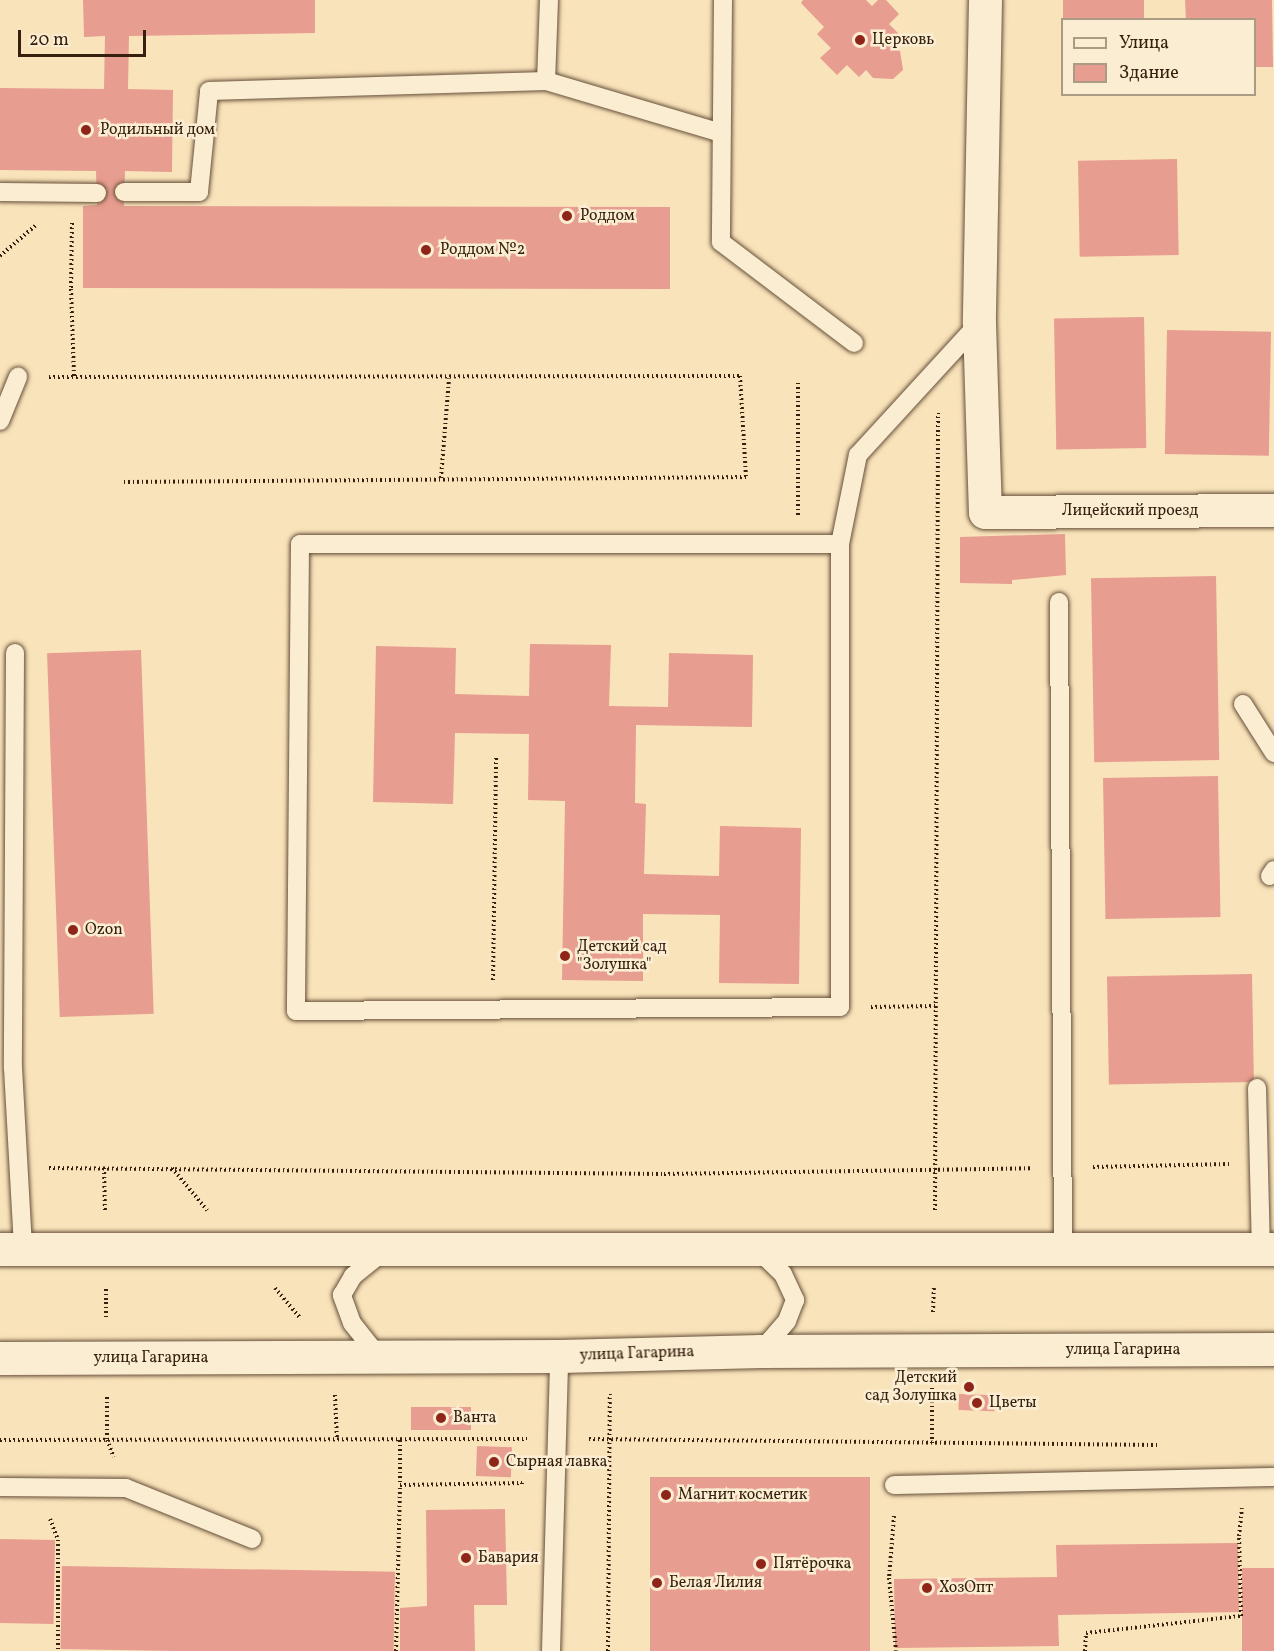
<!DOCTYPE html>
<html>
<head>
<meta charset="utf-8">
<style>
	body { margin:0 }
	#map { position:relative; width:1274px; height:1651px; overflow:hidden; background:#f9e3ba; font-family:Vollkorn,serif }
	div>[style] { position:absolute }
	.building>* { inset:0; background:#e79d8f; transform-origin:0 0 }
	.path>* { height:4px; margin-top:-2px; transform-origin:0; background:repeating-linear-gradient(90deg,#351f0f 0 1.5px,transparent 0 4.5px) }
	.roads { filter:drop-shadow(0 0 2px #66503a) drop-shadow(0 0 2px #66503a) }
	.lane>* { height:18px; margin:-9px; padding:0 9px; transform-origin:9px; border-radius:9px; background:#fbedd2 }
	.street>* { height:33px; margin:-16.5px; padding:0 16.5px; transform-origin:16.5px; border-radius:16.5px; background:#fbedd2 }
	.secondary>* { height:33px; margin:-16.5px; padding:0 16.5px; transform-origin:16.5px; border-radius:16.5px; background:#fbedd2 }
	.dots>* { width:16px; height:16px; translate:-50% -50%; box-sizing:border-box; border:3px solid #fbedd2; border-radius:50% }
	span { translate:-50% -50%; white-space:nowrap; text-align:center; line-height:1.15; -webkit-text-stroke:5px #fbedd2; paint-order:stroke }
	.poi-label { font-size:16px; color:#351f0f }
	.left { translate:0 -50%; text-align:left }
	.right { translate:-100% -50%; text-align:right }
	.street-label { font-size:16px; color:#351f0f }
	.legend { position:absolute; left:1061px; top:18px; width:195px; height:78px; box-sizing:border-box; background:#fbedd2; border:2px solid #ac9b84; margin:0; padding:8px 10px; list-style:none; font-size:18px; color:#351f0f }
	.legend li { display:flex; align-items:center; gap:12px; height:30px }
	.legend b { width:30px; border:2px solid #ac9b84 }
	.scale { position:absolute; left:18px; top:30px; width:128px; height:27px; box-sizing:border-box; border:3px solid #351f0f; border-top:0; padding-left:8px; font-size:18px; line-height:21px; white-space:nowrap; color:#351f0f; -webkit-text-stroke:4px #fbedd2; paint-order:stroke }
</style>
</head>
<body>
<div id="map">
	<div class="building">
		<i style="clip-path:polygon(83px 0,315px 0,315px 33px,129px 36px,128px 89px,173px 90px,172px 172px,125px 171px,124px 206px,670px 207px,670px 289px,83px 288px,83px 206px,97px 205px,96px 171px,0 170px,0 88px,104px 89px,105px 36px,84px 37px)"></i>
		<i style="clip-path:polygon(803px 0,866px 0,872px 6px,878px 0,886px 0,899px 14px,889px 24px,901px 36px,893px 43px,900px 51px,903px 70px,893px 79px,873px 78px,866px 70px,859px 77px,847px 65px,837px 75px,820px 58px,831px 48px,817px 34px,824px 27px,801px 3px)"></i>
		<i style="left:1063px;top:0;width:81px;height:20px"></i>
		<i style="clip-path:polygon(1185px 0,1272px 0,1273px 67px,1254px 67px,1254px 20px,1186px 20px)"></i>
		<i style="left:1177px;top:159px;width:96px;height:99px;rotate:89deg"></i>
		<i style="left:1144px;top:317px;width:131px;height:90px;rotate:89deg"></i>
		<i style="left:1167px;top:330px;width:104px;height:124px;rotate:1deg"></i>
		<i style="clip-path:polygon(1065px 534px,1066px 575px,1012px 580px,1012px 584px,960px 583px,960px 537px)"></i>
		<i style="left:1216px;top:576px;width:184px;height:125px;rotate:89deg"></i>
		<i style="clip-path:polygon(530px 644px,611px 645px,609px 706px,668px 707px,669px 653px,753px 655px,752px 727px,636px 725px,635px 803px,646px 804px,644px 874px,719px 876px,720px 826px,801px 828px,799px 984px,719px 983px,720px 915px,643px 914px,643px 981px,562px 980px,565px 801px,528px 800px,529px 734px,455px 733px,453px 804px,373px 802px,376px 646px,456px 648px,455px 694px,529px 696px)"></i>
		<i style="left:141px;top:650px;width:364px;height:94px;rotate:88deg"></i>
		<i style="left:1218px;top:776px;width:141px;height:115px;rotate:89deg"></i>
		<i style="left:1252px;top:974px;width:108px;height:145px;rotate:89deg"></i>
		<i style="left:959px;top:1394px;width:36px;height:16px;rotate:2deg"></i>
		<i style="left:411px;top:1407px;width:60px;height:23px"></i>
		<i style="left:477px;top:1446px;width:35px;height:30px;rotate:2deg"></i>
		<i style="left:870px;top:1477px;width:174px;height:220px;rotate:90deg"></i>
		<i style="clip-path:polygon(505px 1509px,507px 1605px,474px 1605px,475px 1651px,400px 1651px,400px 1608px,427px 1606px,426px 1510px)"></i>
		<i style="left:0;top:1539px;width:55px;height:84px;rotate:1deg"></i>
		<i style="clip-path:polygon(1238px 1543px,1239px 1612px,1058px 1615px,1059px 1646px,895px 1648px,894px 1579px,1057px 1577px,1056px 1545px)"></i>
		<i style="left:62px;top:1566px;width:333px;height:83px;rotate:1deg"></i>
		<i style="left:1242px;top:1568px;width:32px;height:83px"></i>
	</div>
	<div class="path">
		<i style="left:72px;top:223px;width:66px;rotate:90.9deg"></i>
		<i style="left:71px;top:289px;width:88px;rotate:88deg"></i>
		<i style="left:0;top:256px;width:48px;rotate:-40.7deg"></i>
		<i style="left:49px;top:377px;width:691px;rotate:-0.08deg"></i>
		<i style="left:740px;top:376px;width:101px;rotate:86.6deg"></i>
		<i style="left:746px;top:477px;width:623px;rotate:179.54deg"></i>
		<i style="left:798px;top:383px;width:132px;rotate:90deg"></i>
		<i style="left:441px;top:478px;width:100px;rotate:-85.4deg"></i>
		<i style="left:493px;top:980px;width:224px;rotate:-89.2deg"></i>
		<i style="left:871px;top:1007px;width:65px;rotate:-0.9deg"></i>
		<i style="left:1093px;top:1167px;width:136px;rotate:-1.3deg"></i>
		<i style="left:49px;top:1168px;width:615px;rotate:0.56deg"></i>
		<i style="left:664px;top:1174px;width:367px;rotate:-0.9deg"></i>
		<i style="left:104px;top:1168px;width:44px;rotate:88.7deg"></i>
		<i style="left:172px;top:1168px;width:55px;rotate:50.2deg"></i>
		<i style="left:935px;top:1210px;width:797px;rotate:-89.78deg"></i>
		<i style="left:275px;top:1288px;width:40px;rotate:50deg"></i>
		<i style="left:106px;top:1289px;width:31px;rotate:90deg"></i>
		<i style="left:933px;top:1312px;width:26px;rotate:-88deg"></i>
		<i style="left:335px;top:1395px;width:45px;rotate:87.5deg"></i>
		<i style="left:107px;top:1397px;width:43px;rotate:90deg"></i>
		<i style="left:107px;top:1440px;width:18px;rotate:68deg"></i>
		<i style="left:589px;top:1439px;width:568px;rotate:0.61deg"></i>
		<i style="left:0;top:1440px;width:527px;rotate:-0.11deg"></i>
		<i style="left:400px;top:1440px;width:45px;rotate:90deg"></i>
		<i style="left:932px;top:1443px;width:55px;rotate:-90deg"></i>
		<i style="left:894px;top:1516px;width:62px;rotate:94.6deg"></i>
		<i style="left:889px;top:1578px;width:73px;rotate:84.5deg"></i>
		<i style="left:50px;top:1519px;width:22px;rotate:69deg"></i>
		<i style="left:58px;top:1540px;width:111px;rotate:90deg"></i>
		<i style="left:396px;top:1651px;width:166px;rotate:-88.6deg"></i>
		<i style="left:400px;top:1485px;width:122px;rotate:-0.9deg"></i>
		<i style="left:522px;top:1483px;width:4px;rotate:90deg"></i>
		<i style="left:608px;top:1651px;width:257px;rotate:-89.6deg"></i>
		<i style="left:1085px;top:1651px;width:18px;rotate:-87deg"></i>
		<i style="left:1086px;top:1633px;width:156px;rotate:-6.3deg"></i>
		<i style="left:1241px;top:1616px;width:80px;rotate:-91.4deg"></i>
		<i style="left:1239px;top:1536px;width:28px;rotate:-84deg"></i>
	</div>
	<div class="roads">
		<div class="lane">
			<i style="left:549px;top:0;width:81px;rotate:92.1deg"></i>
			<i style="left:546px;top:81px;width:183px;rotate:16.5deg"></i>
			<i style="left:723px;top:0;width:242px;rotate:90.5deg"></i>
			<i style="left:721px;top:242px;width:167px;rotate:37.2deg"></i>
			<i style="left:0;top:192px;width:97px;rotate:0.6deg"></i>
			<i style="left:124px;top:192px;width:75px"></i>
			<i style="left:199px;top:192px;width:101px;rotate:-84.3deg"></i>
			<i style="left:209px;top:91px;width:337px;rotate:-1.7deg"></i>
			<i style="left:0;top:421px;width:48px;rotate:-67.8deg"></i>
			<i style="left:840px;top:544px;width:540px;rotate:180deg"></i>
			<i style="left:300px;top:544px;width:467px;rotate:90.5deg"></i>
			<i style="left:296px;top:1011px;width:544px;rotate:-0.42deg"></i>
			<i style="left:840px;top:1007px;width:463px;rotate:-90deg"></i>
			<i style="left:840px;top:544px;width:91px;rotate:-78.6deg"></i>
			<i style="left:858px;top:455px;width:179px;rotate:-47.5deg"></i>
			<i style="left:1059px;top:602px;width:648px;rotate:89.65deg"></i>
			<i style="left:15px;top:653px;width:415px;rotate:90.3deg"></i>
			<i style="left:13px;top:1068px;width:181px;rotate:86.8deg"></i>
			<i style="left:1243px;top:704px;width:58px;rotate:57.7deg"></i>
			<i style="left:1270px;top:876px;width:7px;rotate:-56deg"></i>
			<i style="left:1257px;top:1088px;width:161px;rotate:88.6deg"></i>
			<i style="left:757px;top:1249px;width:36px;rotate:44deg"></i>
			<i style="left:783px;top:1274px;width:29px;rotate:65deg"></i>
			<i style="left:795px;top:1300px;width:22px;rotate:111deg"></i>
			<i style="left:787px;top:1321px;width:40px;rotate:131deg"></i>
			<i style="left:379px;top:1357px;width:43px;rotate:-128.5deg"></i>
			<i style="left:352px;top:1323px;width:30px;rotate:-110deg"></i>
			<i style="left:342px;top:1295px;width:22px;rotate:-60deg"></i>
			<i style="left:353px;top:1276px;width:41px;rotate:-39.1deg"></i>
			<i style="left:894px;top:1485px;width:380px;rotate:-1.2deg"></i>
			<i style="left:0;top:1487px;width:126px;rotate:0.5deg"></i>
			<i style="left:126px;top:1488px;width:136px;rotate:22deg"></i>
			<i style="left:551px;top:1651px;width:295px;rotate:-88.4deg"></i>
		</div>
		<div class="street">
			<i style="left:985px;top:0;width:323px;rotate:91.1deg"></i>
			<i style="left:979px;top:323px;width:189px;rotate:88.2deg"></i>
			<i style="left:985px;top:512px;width:289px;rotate:-0.4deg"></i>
		</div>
		<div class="secondary">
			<i style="left:0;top:1249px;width:1274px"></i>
			<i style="left:0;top:1358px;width:559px;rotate:-0.2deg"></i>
			<i style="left:559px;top:1356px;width:202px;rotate:-1.4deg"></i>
			<i style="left:761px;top:1351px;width:513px;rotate:-0.22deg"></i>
		</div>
	</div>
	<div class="dots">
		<i style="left:860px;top:40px;background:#8f2418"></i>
		<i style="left:86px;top:130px;background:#8f2418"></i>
		<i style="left:567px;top:216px;background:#8f2418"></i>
		<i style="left:426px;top:250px;background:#8f2418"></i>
		<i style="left:73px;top:930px;background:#8f2418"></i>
		<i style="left:565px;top:956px;background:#8f2418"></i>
		<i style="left:969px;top:1387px;background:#8f2418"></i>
		<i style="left:977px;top:1403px;background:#8f2418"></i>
		<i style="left:441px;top:1418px;background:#8f2418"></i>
		<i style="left:494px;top:1462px;background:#8f2418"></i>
		<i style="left:666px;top:1495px;background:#8f2418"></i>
		<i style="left:466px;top:1558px;background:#8f2418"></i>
		<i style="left:761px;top:1564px;background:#8f2418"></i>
		<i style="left:657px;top:1583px;background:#8f2418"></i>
		<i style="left:927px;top:1588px;background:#8f2418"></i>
	</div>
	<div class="poi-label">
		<span class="left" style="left:872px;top:40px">Церковь</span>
		<span class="left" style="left:100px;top:130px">Родильный дом</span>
		<span class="left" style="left:580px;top:216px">Роддом</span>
		<span class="left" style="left:440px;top:250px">Роддом №2</span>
		<span class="left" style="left:85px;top:930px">Ozon</span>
		<span class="left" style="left:577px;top:956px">Детский сад<br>"Золушка"</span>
		<span class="right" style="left:957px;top:1387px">Детский<br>сад Золушка</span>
		<span class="left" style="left:989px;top:1403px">Цветы</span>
		<span class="left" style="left:453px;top:1418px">Ванта</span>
		<span class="left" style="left:506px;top:1462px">Сырная лавка</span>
		<span class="left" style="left:678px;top:1495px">Магнит косметик</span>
		<span class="left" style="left:478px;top:1558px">Бавария</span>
		<span class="left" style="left:773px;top:1564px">Пятёрочка</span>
		<span class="left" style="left:669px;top:1583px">Белая Лилия</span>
		<span class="left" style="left:939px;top:1588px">ХозОпт</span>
	</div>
	<div class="street-label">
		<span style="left:1130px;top:511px">Лицейский проезд</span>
		<span style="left:1123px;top:1350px">улица Гагарина</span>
		<span style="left:637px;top:1354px;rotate:-2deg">улица Гагарина</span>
		<span style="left:151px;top:1358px">улица Гагарина</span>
	</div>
	<ul class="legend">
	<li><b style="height:8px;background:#fbedd2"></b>Улица</li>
	<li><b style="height:16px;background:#e79d8f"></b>Здание</li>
	</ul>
	<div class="scale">20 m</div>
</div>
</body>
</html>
